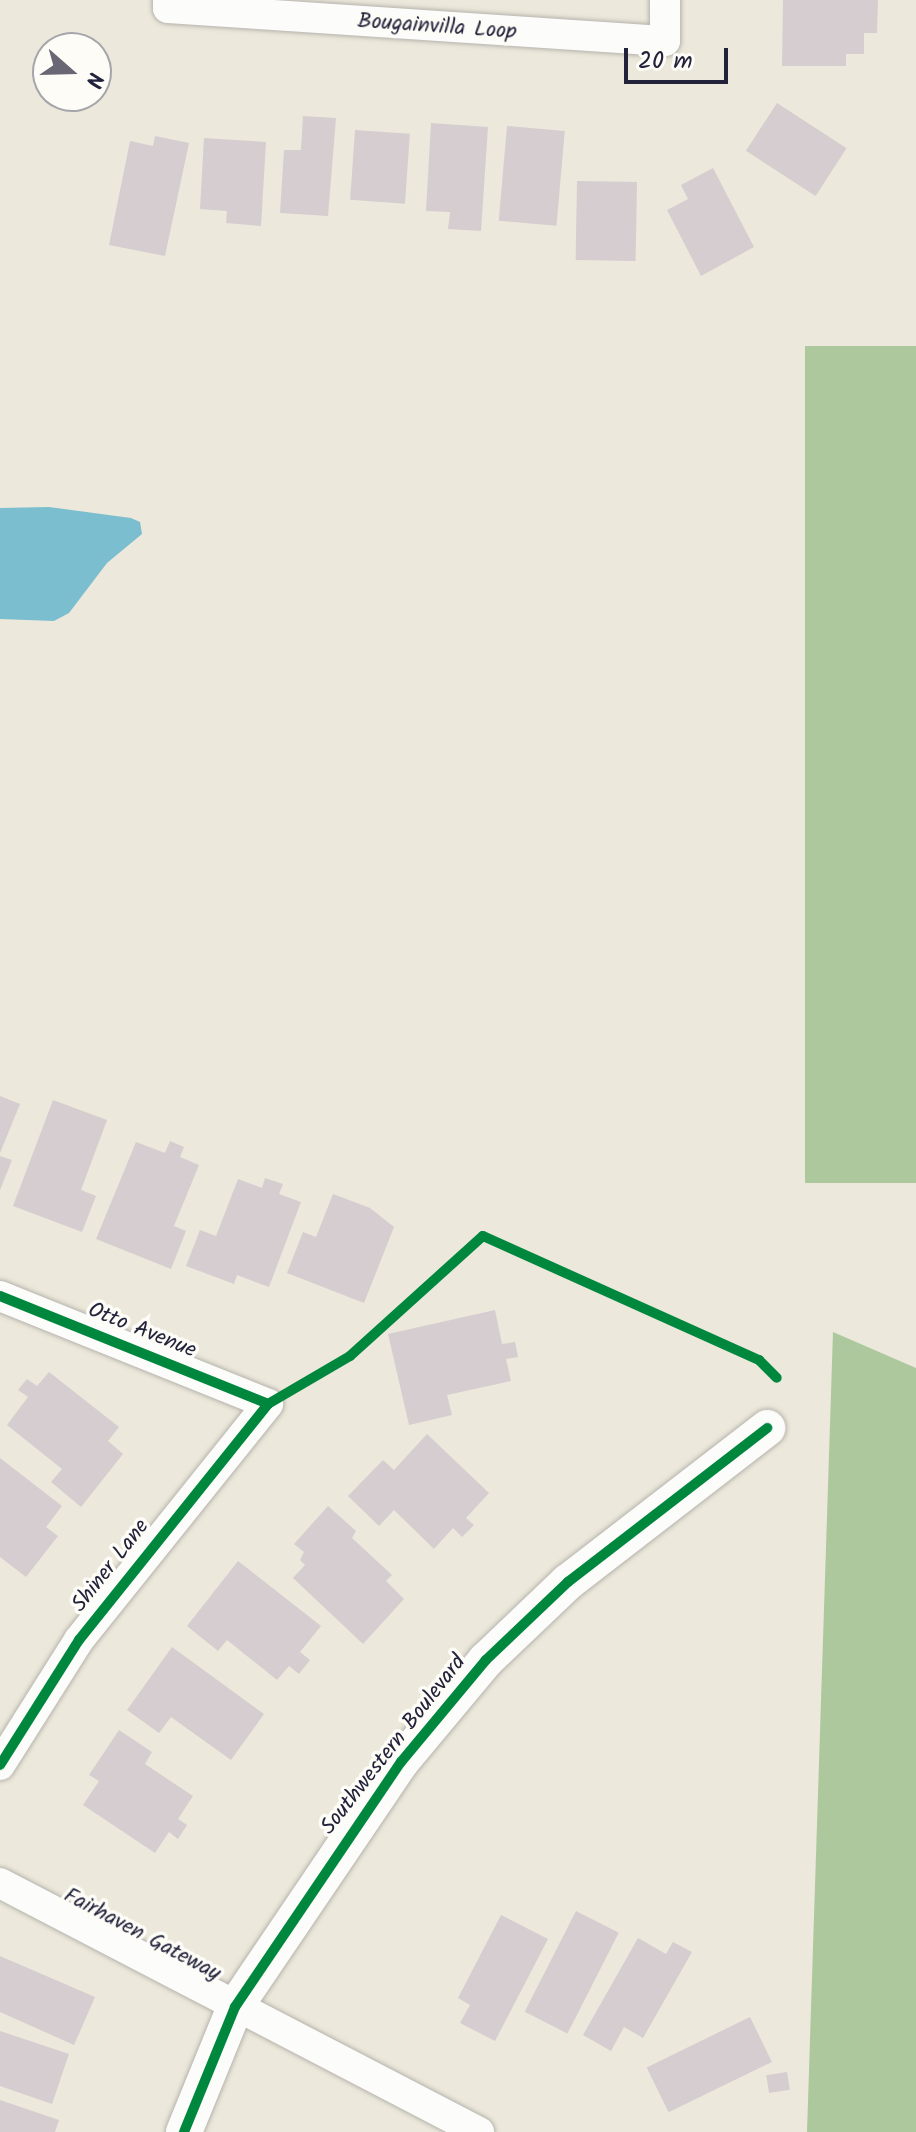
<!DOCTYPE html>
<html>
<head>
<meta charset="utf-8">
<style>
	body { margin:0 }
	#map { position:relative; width:916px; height:2132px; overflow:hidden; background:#ece8db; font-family:Kalam,sans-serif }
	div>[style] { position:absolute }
	.forest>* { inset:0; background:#adc89c; transform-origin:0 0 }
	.water>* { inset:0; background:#7bbecf }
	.building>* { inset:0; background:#d5cdcf; transform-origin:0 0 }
	.roads { filter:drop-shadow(0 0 2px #b6b3ad) drop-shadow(0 0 2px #b6b3ad) }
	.minor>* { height:30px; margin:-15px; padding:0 15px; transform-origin:15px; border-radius:15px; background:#fcfcfa }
	.tertiary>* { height:36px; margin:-18px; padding:0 18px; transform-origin:18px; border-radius:18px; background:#fcfcfa }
	.cycleway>* { height:10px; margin:-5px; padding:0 5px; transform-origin:5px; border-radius:5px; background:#00873e }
	span { translate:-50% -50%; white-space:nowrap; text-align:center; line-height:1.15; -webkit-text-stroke:7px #fdfcf7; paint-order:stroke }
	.street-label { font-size:22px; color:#22223b }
	.north { position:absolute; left:32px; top:32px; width:80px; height:80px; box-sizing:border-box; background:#fdfcf7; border:2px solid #a5a5ac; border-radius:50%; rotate:110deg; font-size:22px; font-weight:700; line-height:32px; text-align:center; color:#22223b }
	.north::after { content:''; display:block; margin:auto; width:28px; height:36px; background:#696773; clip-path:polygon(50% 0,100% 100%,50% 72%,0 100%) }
	.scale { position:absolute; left:624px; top:48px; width:104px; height:36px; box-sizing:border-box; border:4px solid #22223b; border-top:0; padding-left:10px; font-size:24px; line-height:28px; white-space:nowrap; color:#22223b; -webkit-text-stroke:6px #fdfcf7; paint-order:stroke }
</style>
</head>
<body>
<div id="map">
	<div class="forest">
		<i style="left:805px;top:346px;width:111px;height:837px"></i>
		<i style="clip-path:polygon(833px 1332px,916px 1368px,916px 2132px,807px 2132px)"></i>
	</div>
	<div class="water">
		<i style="clip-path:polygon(49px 507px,131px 518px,140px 522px,142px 534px,107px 563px,69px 613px,54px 621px,0 619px,0 508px)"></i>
	</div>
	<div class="building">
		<i style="clip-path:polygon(783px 0,878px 0,877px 33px,864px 33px,864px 54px,846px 54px,846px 66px,782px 66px)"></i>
		<i style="left:777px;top:103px;width:83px;height:57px;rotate:33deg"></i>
		<i style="clip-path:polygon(303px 116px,336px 118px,328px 216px,280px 213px,284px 150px,301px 150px)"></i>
		<i style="clip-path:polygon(431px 123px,488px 127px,481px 231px,448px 229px,450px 212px,426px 211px)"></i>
		<i style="left:507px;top:126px;width:58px;height:95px;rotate:5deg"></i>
		<i style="left:355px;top:130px;width:55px;height:70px;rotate:4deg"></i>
		<i style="clip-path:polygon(155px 136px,189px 143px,165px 256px,109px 245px,130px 141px,153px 146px)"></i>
		<i style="clip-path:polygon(204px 138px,266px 142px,261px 226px,226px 223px,227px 211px,200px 209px)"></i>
		<i style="clip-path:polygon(713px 168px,754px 247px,701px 276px,667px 210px,688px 199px,681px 185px)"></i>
		<i style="left:577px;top:181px;width:60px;height:79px;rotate:1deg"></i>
		<i style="clip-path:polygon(0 1096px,20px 1104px,0 1153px)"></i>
		<i style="clip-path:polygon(53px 1100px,107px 1120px,81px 1190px,96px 1196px,82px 1232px,13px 1206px)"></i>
		<i style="clip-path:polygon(170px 1141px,184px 1147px,180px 1157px,199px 1165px,174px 1226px,186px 1231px,171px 1269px,96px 1239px,136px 1142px,165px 1153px)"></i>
		<i style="clip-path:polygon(0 1156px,12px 1160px,0 1190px)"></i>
		<i style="clip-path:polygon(265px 1178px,283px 1184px,279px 1194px,301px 1202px,269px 1287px,237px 1275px,234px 1284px,186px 1266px,200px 1230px,216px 1236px,238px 1179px,262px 1188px)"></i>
		<i style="clip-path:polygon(333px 1194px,370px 1208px,394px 1227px,364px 1303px,287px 1273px,303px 1232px,316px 1237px)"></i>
		<i style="clip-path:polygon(495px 1310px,502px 1344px,515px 1342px,518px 1357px,506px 1359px,511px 1381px,447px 1395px,452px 1415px,409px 1425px,388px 1334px)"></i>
		<i style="clip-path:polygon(49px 1372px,119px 1427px,108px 1441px,123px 1454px,81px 1507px,51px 1482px,62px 1469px,7px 1425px,28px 1397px,18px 1390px,27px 1379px,37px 1386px)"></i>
		<i style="clip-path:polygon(427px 1434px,489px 1493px,466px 1518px,474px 1525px,462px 1537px,453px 1528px,434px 1549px,394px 1510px,379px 1526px,348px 1496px,383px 1460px,394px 1470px)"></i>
		<i style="clip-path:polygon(0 1458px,62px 1506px,46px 1527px,58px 1536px,26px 1577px,0 1557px)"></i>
		<i style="clip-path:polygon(328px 1506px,356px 1531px,352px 1538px,392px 1575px,386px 1581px,404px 1599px,363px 1644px,293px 1578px,305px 1565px,300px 1560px,304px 1552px,294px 1544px)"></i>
		<i style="clip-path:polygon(238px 1561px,321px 1626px,300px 1652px,310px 1660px,299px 1674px,289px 1666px,277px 1680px,227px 1640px,218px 1651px,187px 1626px)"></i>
		<i style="clip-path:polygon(172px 1647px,264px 1714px,231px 1760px,171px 1717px,159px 1733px,127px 1710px)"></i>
		<i style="clip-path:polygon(119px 1730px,152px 1752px,145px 1764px,193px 1796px,178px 1819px,187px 1825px,178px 1839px,169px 1832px,155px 1853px,83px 1805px,99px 1781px,89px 1775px)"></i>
		<i style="left:576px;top:1911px;width:48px;height:113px;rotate:27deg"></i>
		<i style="clip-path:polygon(501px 1915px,548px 1939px,495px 2041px,460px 2023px,470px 2005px,458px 1998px)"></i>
		<i style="clip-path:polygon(638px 1938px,666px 1954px,673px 1942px,692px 1952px,643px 2038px,624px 2027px,611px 2051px,583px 2035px)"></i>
		<i style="clip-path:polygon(0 1956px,95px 1997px,74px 2045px,0 2012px)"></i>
		<i style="left:750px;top:2017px;width:50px;height:115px;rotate:64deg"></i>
		<i style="clip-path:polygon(0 2031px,69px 2054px,52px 2104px,0 2086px)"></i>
		<i style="left:787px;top:2072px;width:18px;height:21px;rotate:81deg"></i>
		<i style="clip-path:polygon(0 2100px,59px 2120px,55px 2132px,0 2132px)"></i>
	</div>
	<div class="roads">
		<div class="minor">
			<i style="left:168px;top:0;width:8px;rotate:90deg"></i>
			<i style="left:168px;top:8px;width:498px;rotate:3.8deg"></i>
			<i style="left:665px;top:41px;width:41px;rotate:-90deg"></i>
			<i style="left:0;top:1296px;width:289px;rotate:21.9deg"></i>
			<i style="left:268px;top:1404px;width:302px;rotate:128.7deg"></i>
			<i style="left:79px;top:1640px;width:148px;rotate:122.3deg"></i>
			<i style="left:0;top:1883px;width:540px;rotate:27.47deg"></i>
		</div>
		<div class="tertiary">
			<i style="left:184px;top:2132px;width:135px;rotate:-67.8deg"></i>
			<i style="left:235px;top:2007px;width:296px;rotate:-55.9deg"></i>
			<i style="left:401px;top:1762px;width:133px;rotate:-50.2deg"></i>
			<i style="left:486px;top:1660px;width:113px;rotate:-43.6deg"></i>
			<i style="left:568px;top:1582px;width:252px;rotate:-37.7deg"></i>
		</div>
	</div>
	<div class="cycleway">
		<i style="left:0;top:1296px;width:289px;rotate:21.9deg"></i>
		<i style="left:0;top:1765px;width:148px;rotate:-57.7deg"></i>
		<i style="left:79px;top:1640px;width:302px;rotate:-51.3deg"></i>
		<i style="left:268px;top:1404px;width:95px;rotate:-30.3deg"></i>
		<i style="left:350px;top:1356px;width:179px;rotate:-42.1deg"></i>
		<i style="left:483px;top:1236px;width:303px;rotate:24.2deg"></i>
		<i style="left:759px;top:1360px;width:25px;rotate:45deg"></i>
		<i style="left:184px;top:2132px;width:135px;rotate:-67.8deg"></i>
		<i style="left:235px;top:2007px;width:296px;rotate:-55.9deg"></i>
		<i style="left:401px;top:1762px;width:133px;rotate:-50.2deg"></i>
		<i style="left:486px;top:1660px;width:113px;rotate:-43.6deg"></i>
		<i style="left:568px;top:1582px;width:252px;rotate:-37.7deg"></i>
	</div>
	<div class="street-label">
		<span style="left:437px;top:27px;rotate:4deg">Bougainvilla Loop</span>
		<span style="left:142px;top:1331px;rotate:22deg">Otto Avenue</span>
		<span style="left:111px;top:1566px;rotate:-52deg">Shiner Lane</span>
		<span style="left:394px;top:1745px;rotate:-52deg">Southwestern Boulevard</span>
		<span style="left:142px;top:1935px;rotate:28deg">Fairhaven Gateway</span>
	</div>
	<div class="north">N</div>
	<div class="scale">20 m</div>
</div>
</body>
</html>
